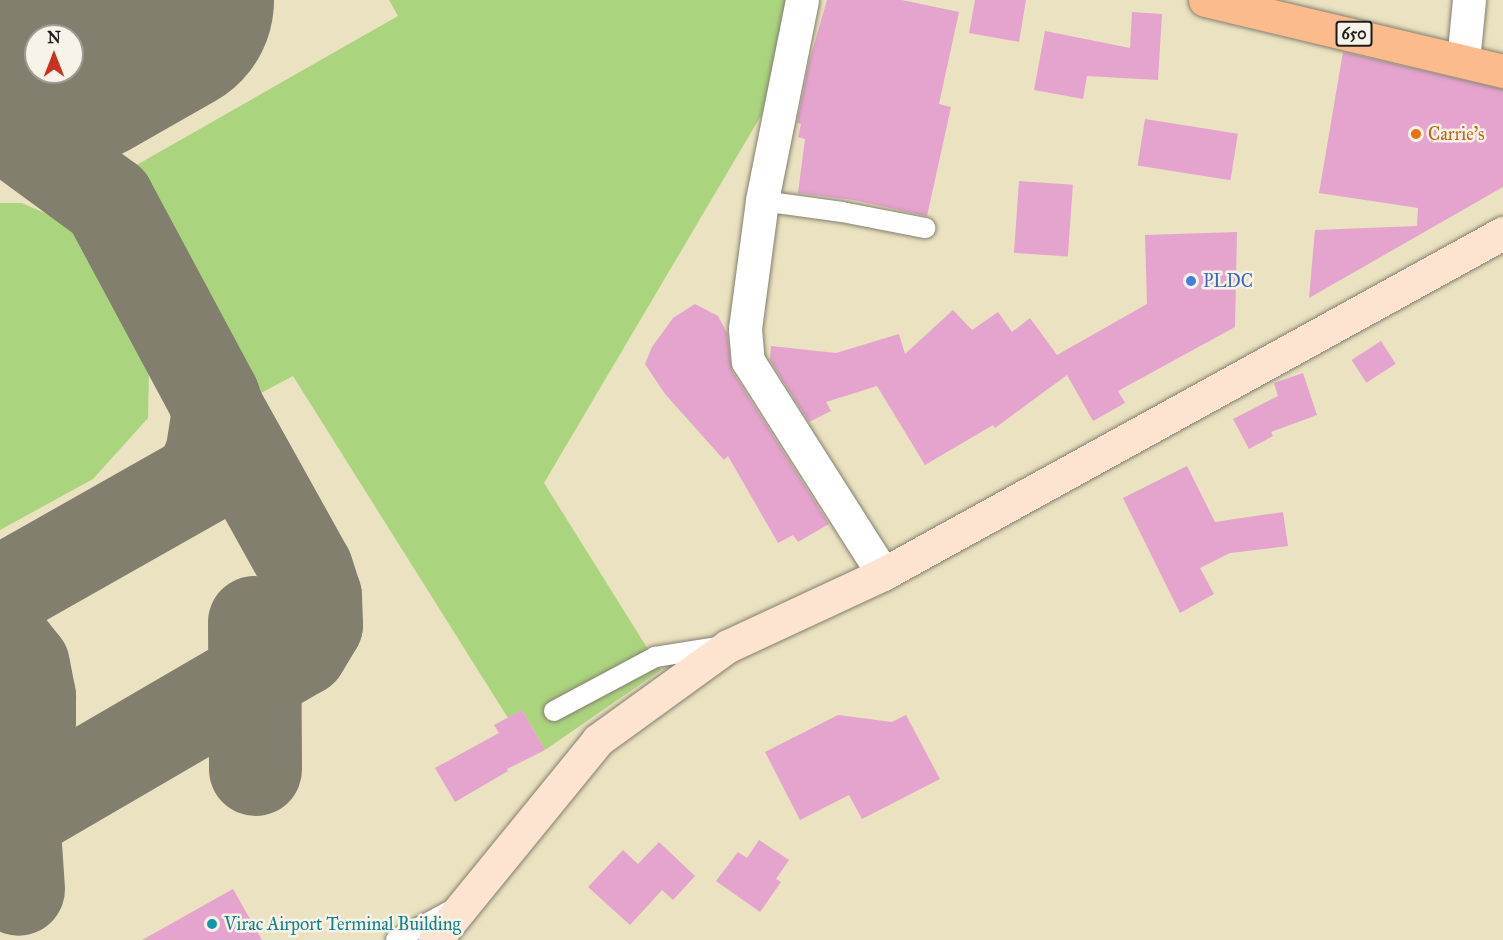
<!DOCTYPE html>
<html>
<head>
<meta charset="utf-8">
<style>
	body { margin:0 }
	#map { position:relative; width:1503px; height:940px; overflow:hidden; background:#eae2c0; font-family:"IM FELL Great Primer",serif }
	div>[style] { position:absolute }
	.green>* { inset:0; background:#abd47f }
	.taxiway>* { height:93px; margin:-46.5px; padding:0 46.5px; transform-origin:46.5px; border-radius:46.5px; background:#837f6e }
	.runway>* { height:231px; margin:-115.5px; padding:0 115.5px; transform-origin:115.5px; border-radius:115.5px; background:#837f6e }
	.building>* { inset:0; background:#e5a4ce; transform-origin:0 0 }
	.roads { filter:drop-shadow(0 0 2px #837f6e) drop-shadow(0 0 2px #837f6e) }
	.lane>* { height:20px; margin:-10px; padding:0 10px; transform-origin:10px; border-radius:10px; background:#fff }
	.street>* { height:33px; margin:-16.5px; padding:0 16.5px; transform-origin:16.5px; border-radius:16.5px; background:#fff }
	.secondary>* { height:33px; margin:-16.5px; padding:0 16.5px; transform-origin:16.5px; border-radius:16.5px; background:#fde4d1 }
	.primary>* { height:33px; margin:-16.5px; padding:0 16.5px; transform-origin:16.5px; border-radius:16.5px; background:#fbbb8c }
	.dots>* { width:16px; height:16px; translate:-50% -50%; box-sizing:border-box; border:3px solid #f7f3e8; border-radius:50% }
	span { translate:-50% -50%; white-space:nowrap; text-align:center; line-height:1.15; -webkit-text-stroke:5px #f7f3e8; paint-order:stroke }
	.shield-label span { padding:2px 4px; background:#f7f3e8; border:2px solid; border-radius:4px; -webkit-text-stroke-width:0 }
	.shield-label { font-size:16px; color:#1c1c1c; font-weight:700 }
	.food-label { font-size:18px; color:#c56008 }
	.left { translate:0 -50%; text-align:left }
	.shop-label { font-size:18px; color:#366cbe }
	.culture-label { font-size:18px; color:#0d838f }
	.north { position:absolute; left:24px; top:24px; width:60px; height:60px; box-sizing:border-box; background:#f7f3e8; border:2px solid #9f9d96; border-radius:50%; rotate:0deg; font-size:16px; font-weight:700; line-height:24px; text-align:center; color:#1c1c1c }
	.north::after { content:''; display:block; margin:auto; width:21px; height:27px; background:#c8321e; clip-path:polygon(50% 0,100% 100%,50% 72%,0 100%) }
</style>
</head>
<body>
<div id="map">
	<div class="green">
		<i style="clip-path:polygon(389px 0,787px 0,762px 114px,544px 483px,661px 670px,545px 750px,522px 710px,508px 718px,293px 376px,250px 399px,133px 167px,398px 16px)"></i>
		<i style="clip-path:polygon(0 203px,22px 203px,63px 221px,95px 255px,132px 323px,149px 371px,148px 418px,93px 479px,0 530px)"></i>
	</div>
	<div class="taxiway">
		<i style="left:0;top:122px;width:134px;rotate:36.2deg"></i>
		<i style="left:108px;top:201px;width:222px;rotate:61.8deg"></i>
		<i style="left:213px;top:397px;width:15px;rotate:70deg"></i>
		<i style="left:218px;top:411px;width:45px;rotate:99deg"></i>
		<i style="left:211px;top:455px;width:26px;rotate:115deg"></i>
		<i style="left:200px;top:479px;width:230px;rotate:150.5deg"></i>
		<i style="left:254px;top:622px;width:147px;rotate:89.6deg"></i>
		<i style="left:0;top:636px;width:37px;rotate:52deg"></i>
		<i style="left:23px;top:665px;width:32px;rotate:79deg"></i>
		<i style="left:29px;top:696px;width:24px;rotate:90deg"></i>
		<i style="left:29px;top:720px;width:42px;rotate:118.4deg"></i>
		<i style="left:9px;top:757px;width:132px;rotate:86.1deg"></i>
		<i style="left:0;top:824px;width:348px;rotate:-30.2deg"></i>
		<i style="left:301px;top:649px;width:29px;rotate:-59deg"></i>
		<i style="left:316px;top:624px;width:28px;rotate:-92deg"></i>
		<i style="left:315px;top:596px;width:28px;rotate:-108deg"></i>
		<i style="left:306px;top:569px;width:181px;rotate:-119.1deg"></i>
	</div>
	<div class="runway">
		<i style="left:72px;top:49px;width:99px;rotate:-29.7deg"></i>
	</div>
	<div class="building">
		<i style="clip-path:polygon(827px 0,902px 0,959px 12px,939px 104px,951px 107px,927px 216px,853px 200px,798px 193px,805px 139px,798px 137px,801px 124px,797px 123px,809px 62px)"></i>
		<i style="clip-path:polygon(975px 0,1026px 0,1019px 42px,969px 33px)"></i>
		<i style="clip-path:polygon(1132px 12px,1162px 14px,1158px 80px,1087px 76px,1083px 99px,1034px 90px,1045px 31px,1130px 48px)"></i>
		<i style="clip-path:polygon(1343px 52px,1503px 89px,1503px 187px,1309px 298px,1315px 230px,1417px 226px,1418px 208px,1319px 193px)"></i>
		<i style="left:1145px;top:119px;width:94px;height:47px;rotate:9deg"></i>
		<i style="left:1019px;top:181px;width:54px;height:72px;rotate:4deg"></i>
		<i style="clip-path:polygon(1237px 232px,1235px 327px,1118px 391px,1125px 403px,1093px 421px,1067px 375px,995px 428px,993px 425px,925px 465px,877px 386px,826px 402px,831px 411px,809px 422px,770px 360px,771px 346px,836px 353px,899px 334px,905px 354px,953px 310px,972px 330px,998px 312px,1012px 332px,1030px 318px,1057px 355px,1147px 304px,1145px 235px)"></i>
		<i style="clip-path:polygon(695px 304px,718px 316px,727px 333px,732px 371px,829px 524px,798px 542px,793px 535px,778px 543px,728px 456px,724px 460px,665px 394px,645px 364px,652px 347px,673px 318px)"></i>
		<i style="left:1381px;top:341px;width:27px;height:35px;rotate:57deg"></i>
		<i style="clip-path:polygon(1303px 373px,1317px 415px,1271px 432px,1273px 436px,1249px 449px,1233px 419px,1278px 396px,1274px 383px)"></i>
		<i style="clip-path:polygon(1187px 466px,1215px 522px,1283px 512px,1288px 546px,1230px 553px,1200px 568px,1214px 594px,1180px 613px,1123px 498px)"></i>
		<i style="clip-path:polygon(522px 710px,545px 750px,507px 769px,508px 771px,455px 802px,435px 768px,499px 733px,494px 725px)"></i>
		<i style="clip-path:polygon(838px 715px,892px 722px,906px 715px,940px 779px,862px 819px,849px 795px,800px 820px,765px 752px)"></i>
		<i style="clip-path:polygon(759px 840px,789px 860px,776px 879px,781px 882px,760px 912px,716px 881px,738px 852px,747px 858px)"></i>
		<i style="clip-path:polygon(659px 842px,695px 876px,673px 900px,662px 890px,630px 925px,588px 887px,623px 850px,638px 864px)"></i>
		<i style="clip-path:polygon(233px 889px,262px 940px,142px 940px)"></i>
	</div>
	<div class="roads">
		<div class="lane">
			<i style="left:762px;top:201px;width:81px;rotate:7.8deg"></i>
			<i style="left:842px;top:212px;width:85px;rotate:10.9deg"></i>
			<i style="left:554px;top:711px;width:115px;rotate:-28.1deg"></i>
			<i style="left:655px;top:657px;width:64px;rotate:-9deg"></i>
			<i style="left:396px;top:940px;width:61px;rotate:-28.2deg"></i>
		</div>
		<div class="street">
			<i style="left:802px;top:0;width:205px;rotate:101.3deg"></i>
			<i style="left:762px;top:201px;width:129px;rotate:97.6deg"></i>
			<i style="left:745px;top:329px;width:32px;rotate:85deg"></i>
			<i style="left:748px;top:361px;width:252px;rotate:57.6deg"></i>
			<i style="left:1463px;top:61px;width:61px;rotate:-84.4deg"></i>
		</div>
		<div class="secondary">
			<i style="left:435px;top:940px;width:258px;rotate:-50.8deg"></i>
			<i style="left:598px;top:740px;width:160px;rotate:-35.9deg"></i>
			<i style="left:728px;top:646px;width:171px;rotate:-24.9deg"></i>
			<i style="left:883px;top:574px;width:708px;rotate:-28.81deg"></i>
		</div>
		<div class="primary">
			<i style="left:1205px;top:0;width:306px;rotate:13.4deg"></i>
		</div>
	</div>
	<div class="dots">
		<i style="left:1416px;top:134px;background:#e8710a"></i>
		<i style="left:1191px;top:281px;background:#3f7fe0"></i>
		<i style="left:212px;top:924px;background:#0f9aa8"></i>
	</div>
	<div class="shield-label">
		<span style="left:1354px;top:34px">650</span>
	</div>
	<div class="food-label">
		<span class="left" style="left:1428px;top:134px">Carrie's</span>
	</div>
	<div class="shop-label">
		<span class="left" style="left:1203px;top:281px">PLDC</span>
	</div>
	<div class="culture-label">
		<span class="left" style="left:224px;top:924px">Virac Airport Terminal Building</span>
	</div>
	<div class="north">N</div>
</div>
</body>
</html>
